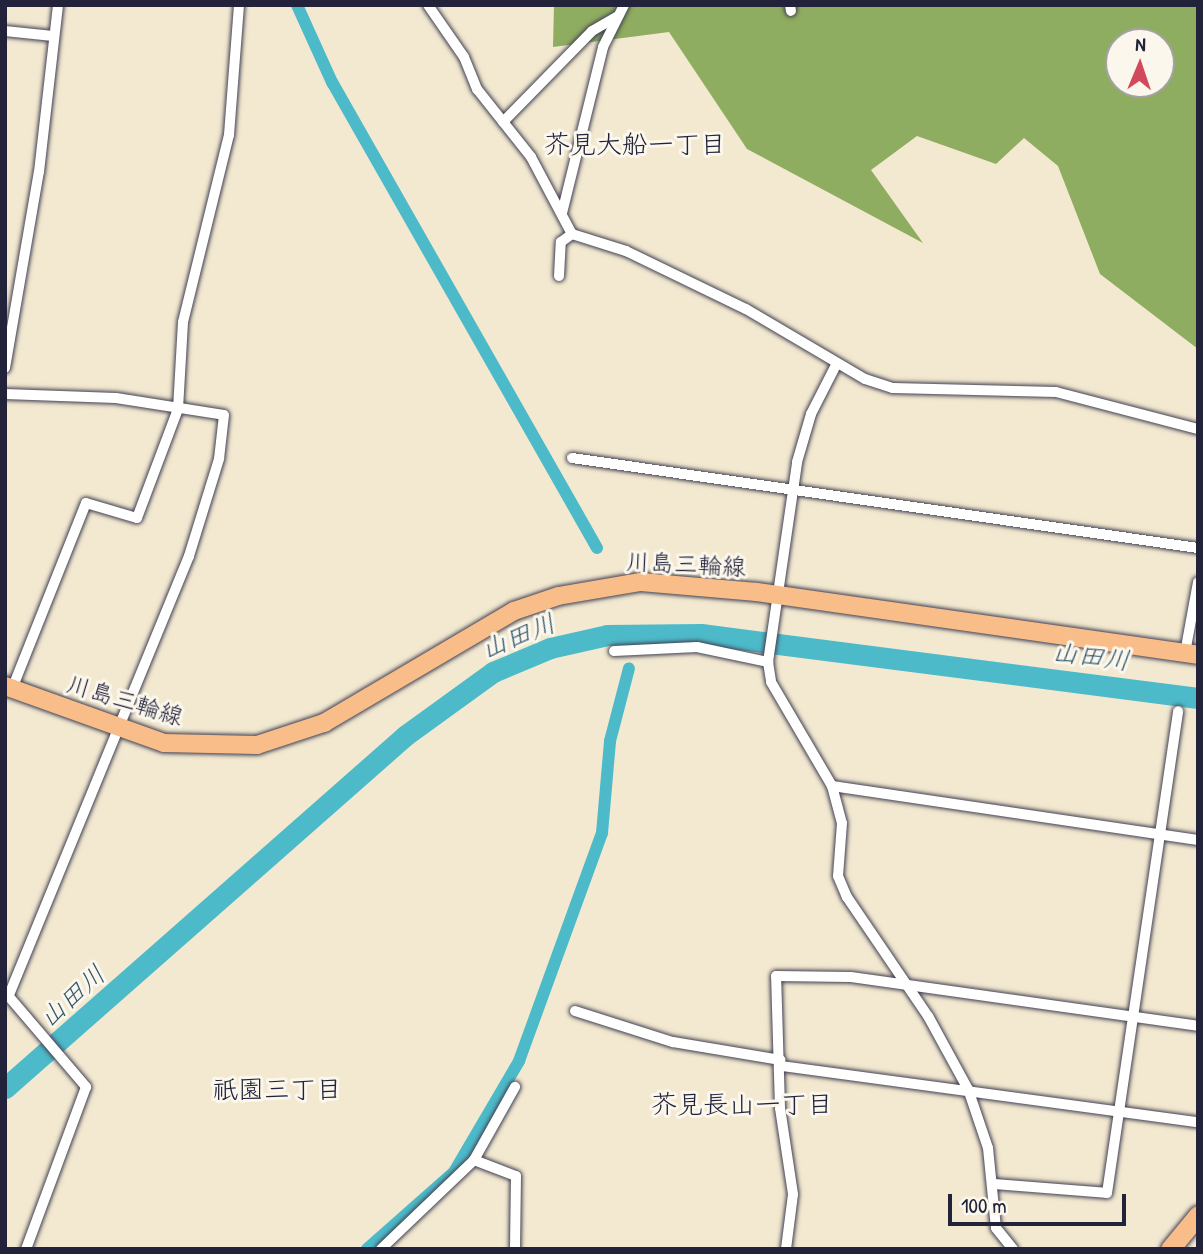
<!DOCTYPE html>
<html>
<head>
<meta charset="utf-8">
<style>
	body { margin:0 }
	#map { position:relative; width:1203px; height:1254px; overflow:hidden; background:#f3e9d1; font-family:"Patrick Hand","Klee One",sans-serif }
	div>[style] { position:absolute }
	.forest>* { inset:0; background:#8fad60 }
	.canal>* { height:12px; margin:-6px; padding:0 6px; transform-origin:6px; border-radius:6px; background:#4dbac9 }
	.river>* { height:21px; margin:-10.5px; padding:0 10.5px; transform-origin:10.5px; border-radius:10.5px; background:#4dbac9 }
	.roads { filter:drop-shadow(0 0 2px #414052) drop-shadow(0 0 2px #414052) }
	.street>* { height:10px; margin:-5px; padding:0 5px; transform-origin:5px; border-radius:5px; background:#fff }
	.primary>* { height:18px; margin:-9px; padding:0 9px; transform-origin:9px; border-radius:9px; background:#f8bd89 }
	.highway>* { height:19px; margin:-9.5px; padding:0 9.5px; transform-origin:9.5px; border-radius:9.5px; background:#f8bd89 }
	span { translate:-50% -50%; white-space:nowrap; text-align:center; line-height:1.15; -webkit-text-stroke:6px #fbf7ec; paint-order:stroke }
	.street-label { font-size:24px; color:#22223b }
	.neighbourhood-label { font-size:26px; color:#22223b }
	.water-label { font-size:26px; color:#31576d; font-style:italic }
	.frame { position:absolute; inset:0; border:7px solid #22223b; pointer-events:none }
	.north { position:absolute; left:1105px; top:28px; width:70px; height:70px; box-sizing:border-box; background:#fbf7ec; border:2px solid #a4a2a5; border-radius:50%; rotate:2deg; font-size:19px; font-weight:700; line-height:28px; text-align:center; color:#22223b }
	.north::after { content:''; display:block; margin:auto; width:24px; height:32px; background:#d1495b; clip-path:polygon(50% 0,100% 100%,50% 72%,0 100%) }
	.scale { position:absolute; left:948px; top:1194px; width:178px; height:32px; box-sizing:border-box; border:4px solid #22223b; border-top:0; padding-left:9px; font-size:21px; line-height:24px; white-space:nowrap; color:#22223b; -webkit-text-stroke:5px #fbf7ec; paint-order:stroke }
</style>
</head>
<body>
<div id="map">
	<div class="forest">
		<i style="clip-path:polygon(evenodd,554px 5px,1198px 5px,1198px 349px,1100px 274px,1058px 166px,1024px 138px,996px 164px,917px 136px,871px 170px,923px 243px,747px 149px,669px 32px,553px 47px,554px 5px,1119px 42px,1161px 42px,1161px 84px,1119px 84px,1119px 42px)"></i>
	</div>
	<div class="canal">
		<i style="left:297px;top:5px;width:85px;rotate:65.6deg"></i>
		<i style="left:332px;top:82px;width:536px;rotate:60.37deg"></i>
		<i style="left:367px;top:1249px;width:116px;rotate:-41.5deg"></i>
		<i style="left:454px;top:1172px;width:129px;rotate:-59.6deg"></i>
		<i style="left:519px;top:1061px;width:243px;rotate:-70deg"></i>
		<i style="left:602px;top:833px;width:92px;rotate:-85deg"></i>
		<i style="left:610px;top:741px;width:75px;rotate:-75.4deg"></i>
	</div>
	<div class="river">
		<i style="left:5px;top:1088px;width:534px;rotate:-41.36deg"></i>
		<i style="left:406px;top:735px;width:107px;rotate:-35.9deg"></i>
		<i style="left:493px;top:672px;width:62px;rotate:-22.8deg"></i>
		<i style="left:550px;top:648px;width:58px;rotate:-12.8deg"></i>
		<i style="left:607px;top:635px;width:94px;rotate:-0.6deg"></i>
		<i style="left:701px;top:634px;width:501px;rotate:7.34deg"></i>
	</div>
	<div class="roads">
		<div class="street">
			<i style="left:428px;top:5px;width:63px;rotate:55.3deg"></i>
			<i style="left:464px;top:57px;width:35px;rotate:68deg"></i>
			<i style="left:477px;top:89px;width:87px;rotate:51.5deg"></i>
			<i style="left:531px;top:157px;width:87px;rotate:62deg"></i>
			<i style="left:572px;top:234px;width:57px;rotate:17.5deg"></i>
			<i style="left:626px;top:251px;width:133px;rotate:25.8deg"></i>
			<i style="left:746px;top:309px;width:138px;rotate:30.5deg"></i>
			<i style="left:865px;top:379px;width:29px;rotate:18deg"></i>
			<i style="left:893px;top:388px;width:163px;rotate:1.4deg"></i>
			<i style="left:1056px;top:392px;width:147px;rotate:14.6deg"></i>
			<i style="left:790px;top:5px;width:6px;rotate:81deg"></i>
			<i style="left:5px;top:31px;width:48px;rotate:5.9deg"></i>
			<i style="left:503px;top:122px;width:127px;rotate:-45.6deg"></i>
			<i style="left:592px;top:31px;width:28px;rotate:-30deg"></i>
			<i style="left:562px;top:213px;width:171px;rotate:-76.1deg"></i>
			<i style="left:603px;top:47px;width:47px;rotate:-63.4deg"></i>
			<i style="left:559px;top:276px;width:34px;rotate:-87deg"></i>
			<i style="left:561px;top:242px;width:14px;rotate:-36deg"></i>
			<i style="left:5px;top:368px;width:199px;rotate:-80.2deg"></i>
			<i style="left:39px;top:172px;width:168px;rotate:-83.5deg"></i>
			<i style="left:5px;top:394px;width:111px;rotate:2.1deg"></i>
			<i style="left:116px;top:398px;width:109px;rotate:8.9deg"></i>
			<i style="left:224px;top:415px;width:44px;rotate:96.5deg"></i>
			<i style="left:219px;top:459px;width:102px;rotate:107.2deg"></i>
			<i style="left:189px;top:556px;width:474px;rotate:112.3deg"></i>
			<i style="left:572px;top:458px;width:632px;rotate:8.18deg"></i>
			<i style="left:614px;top:651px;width:83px;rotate:-2.8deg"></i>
			<i style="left:697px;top:647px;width:73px;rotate:11.9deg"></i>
			<i style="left:768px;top:662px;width:202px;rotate:-81.7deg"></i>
			<i style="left:797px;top:462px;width:50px;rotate:-73.7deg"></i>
			<i style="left:811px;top:414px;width:57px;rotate:-63deg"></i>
			<i style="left:1185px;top:653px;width:72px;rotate:-79.6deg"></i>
			<i style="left:768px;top:662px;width:20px;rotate:81deg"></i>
			<i style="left:771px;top:682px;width:121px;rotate:59.6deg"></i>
			<i style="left:832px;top:786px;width:38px;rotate:75deg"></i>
			<i style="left:842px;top:823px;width:53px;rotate:94.3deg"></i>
			<i style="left:838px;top:876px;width:23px;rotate:67deg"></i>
			<i style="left:847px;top:897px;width:144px;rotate:55.8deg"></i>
			<i style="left:928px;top:1016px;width:83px;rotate:61.3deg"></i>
			<i style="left:968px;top:1089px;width:62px;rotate:71.3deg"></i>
			<i style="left:988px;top:1148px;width:80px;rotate:84.3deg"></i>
			<i style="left:996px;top:1228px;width:27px;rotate:51deg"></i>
			<i style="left:12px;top:689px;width:200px;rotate:-68.3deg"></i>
			<i style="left:86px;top:503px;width:53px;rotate:16.4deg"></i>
			<i style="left:137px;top:518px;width:116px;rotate:-69.4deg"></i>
			<i style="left:178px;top:409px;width:87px;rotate:-86.7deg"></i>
			<i style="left:183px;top:322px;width:193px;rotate:-76.2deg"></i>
			<i style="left:229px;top:135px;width:130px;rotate:-85.6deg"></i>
			<i style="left:832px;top:786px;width:370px;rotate:8.4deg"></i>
			<i style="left:5px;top:992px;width:125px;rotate:49.5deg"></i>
			<i style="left:86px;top:1087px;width:173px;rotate:110.3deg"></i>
			<i style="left:575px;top:1011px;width:103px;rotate:17.6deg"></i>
			<i style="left:673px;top:1042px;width:109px;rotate:9.5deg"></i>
			<i style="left:782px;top:1066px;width:420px;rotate:7.7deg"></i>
			<i style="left:474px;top:1160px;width:45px;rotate:20.9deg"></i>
			<i style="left:516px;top:1176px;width:73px;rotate:90.8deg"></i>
			<i style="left:993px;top:1184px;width:114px;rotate:4.5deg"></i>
			<i style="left:1107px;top:1193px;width:487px;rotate:-81.6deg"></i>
			<i style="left:381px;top:1249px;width:129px;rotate:-43.7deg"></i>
			<i style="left:474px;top:1160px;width:84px;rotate:-60.7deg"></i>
			<i style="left:786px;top:1249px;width:55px;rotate:-82.7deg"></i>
			<i style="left:793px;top:1194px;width:87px;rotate:-98.6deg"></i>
			<i style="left:780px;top:1108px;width:132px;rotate:-91.7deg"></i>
			<i style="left:776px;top:976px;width:75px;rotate:0.8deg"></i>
			<i style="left:851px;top:977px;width:350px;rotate:8deg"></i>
		</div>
		<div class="primary">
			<i style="left:5px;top:686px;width:169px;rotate:19.7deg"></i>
			<i style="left:164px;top:743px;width:93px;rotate:1.2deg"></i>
			<i style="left:257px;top:745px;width:71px;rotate:-18.2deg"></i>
			<i style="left:324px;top:723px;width:221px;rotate:-30.5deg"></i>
			<i style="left:514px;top:611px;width:46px;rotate:-18.8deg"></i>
			<i style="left:558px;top:596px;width:84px;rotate:-9.6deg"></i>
			<i style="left:641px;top:582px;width:116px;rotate:4.9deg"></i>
			<i style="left:757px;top:592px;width:445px;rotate:8.1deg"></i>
		</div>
		<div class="highway">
			<i style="left:1170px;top:1249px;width:44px;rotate:-50.5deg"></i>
		</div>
	</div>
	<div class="street-label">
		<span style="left:686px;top:564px;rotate:3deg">川島三輪線</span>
		<span style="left:125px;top:700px;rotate:17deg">川島三輪線</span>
	</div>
	<div class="neighbourhood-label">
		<span style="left:635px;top:144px">芥見大船一丁目</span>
		<span style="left:277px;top:1089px">祇園三丁目</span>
		<span style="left:742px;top:1104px">芥見長山一丁目</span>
	</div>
	<div class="water-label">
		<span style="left:518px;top:636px;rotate:-22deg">山田川</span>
		<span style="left:1091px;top:656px;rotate:7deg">山田川</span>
		<span style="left:72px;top:996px;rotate:-42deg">山田川</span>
	</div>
	<div class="frame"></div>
	<div class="north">N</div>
	<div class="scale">100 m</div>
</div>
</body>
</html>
